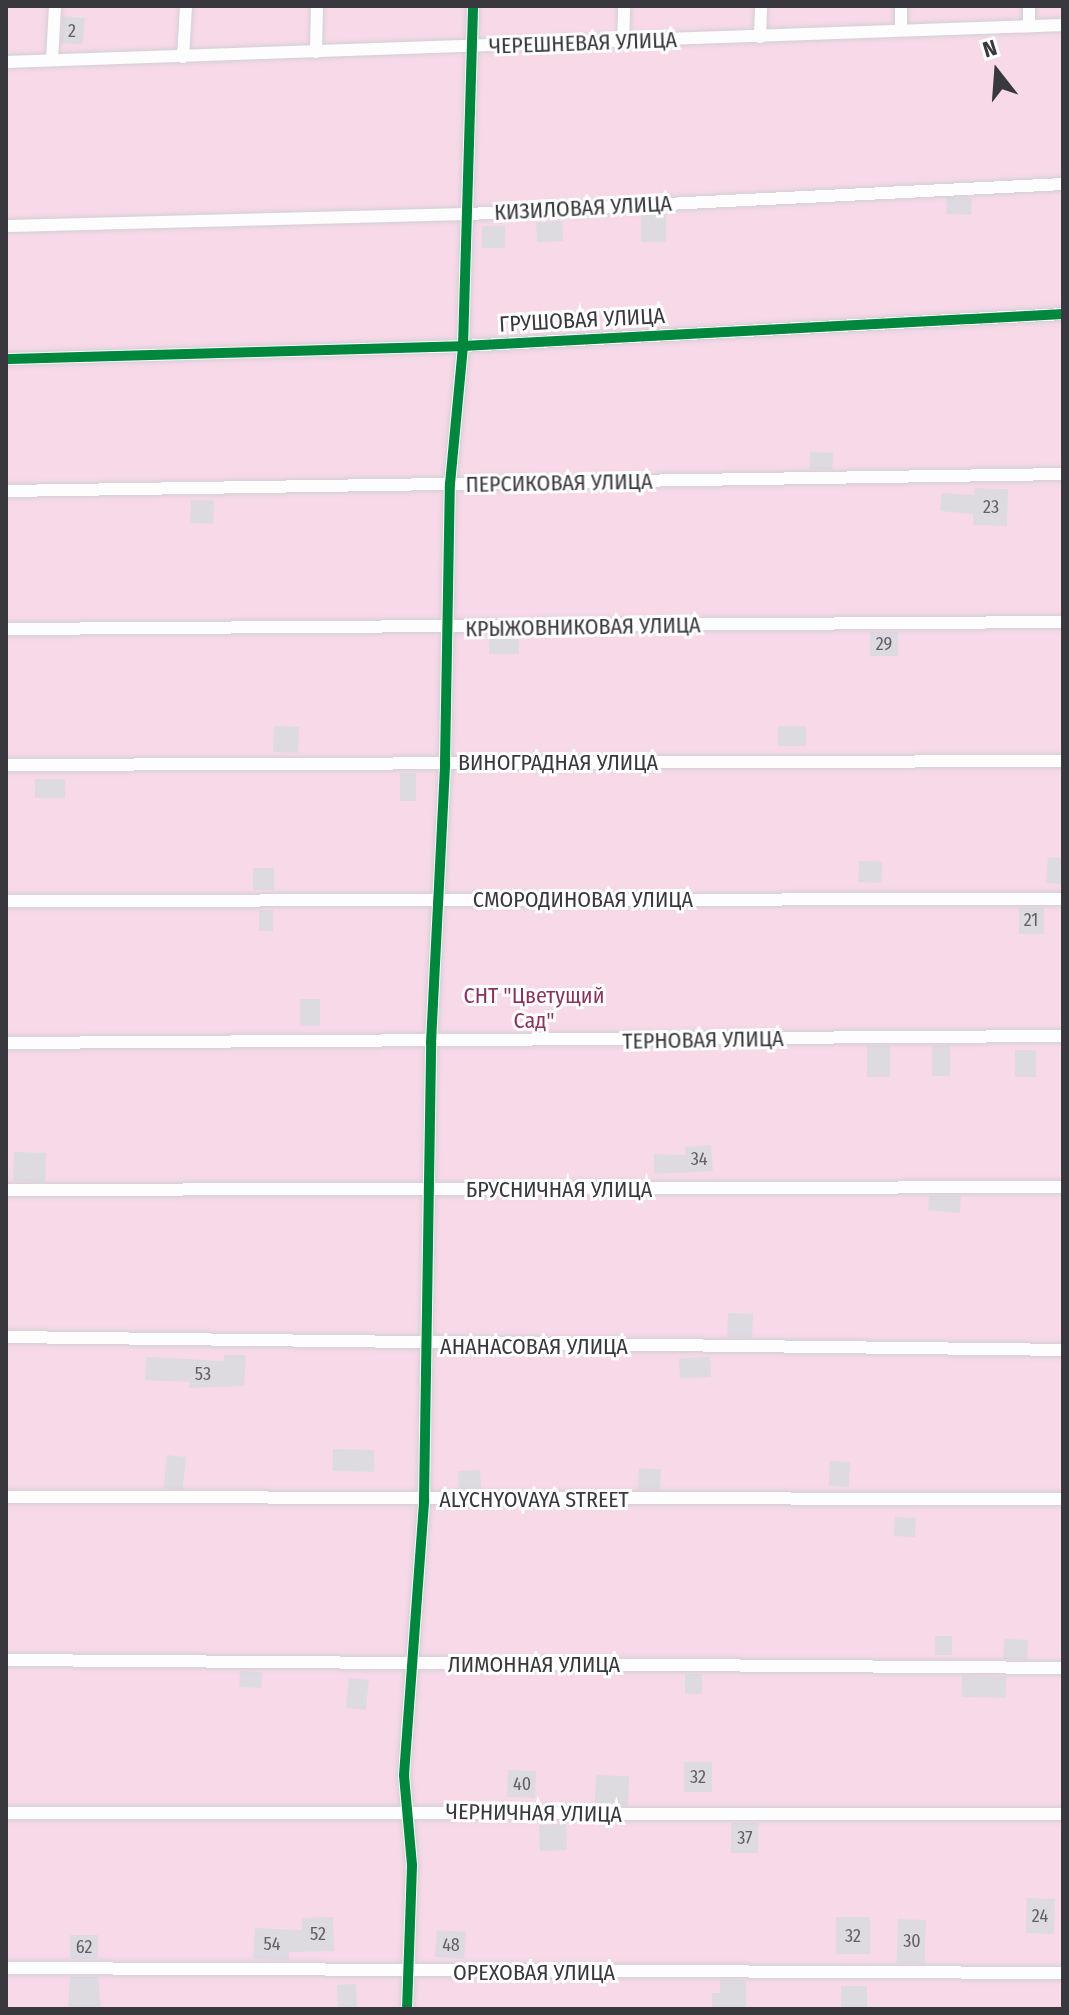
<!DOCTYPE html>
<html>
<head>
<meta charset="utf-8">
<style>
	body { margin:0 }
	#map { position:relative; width:1069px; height:2015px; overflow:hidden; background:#f5f4fa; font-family:"Fira Sans Condensed",sans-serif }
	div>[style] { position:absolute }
	.green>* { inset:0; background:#f8d9e8; transform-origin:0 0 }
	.building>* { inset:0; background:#dddbe0; transform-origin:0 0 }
	.roads { filter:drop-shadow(0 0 2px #d1cfd5) drop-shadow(0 0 2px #d1cfd5) }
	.minor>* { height:12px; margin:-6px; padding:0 6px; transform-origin:6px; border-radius:6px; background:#fefdfe }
	.cycleway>* { height:10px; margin:-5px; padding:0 5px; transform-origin:5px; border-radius:5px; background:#00873e }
	span { translate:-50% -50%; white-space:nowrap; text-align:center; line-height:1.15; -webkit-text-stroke:6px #fff; paint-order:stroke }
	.number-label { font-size:18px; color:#626166 }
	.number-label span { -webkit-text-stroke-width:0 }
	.street-label { font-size:22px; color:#39383e }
	.park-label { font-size:22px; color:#89335e }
	.frame { position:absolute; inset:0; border:8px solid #39383e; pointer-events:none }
	.north { position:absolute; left:957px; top:32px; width:80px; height:80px; -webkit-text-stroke:6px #fff; paint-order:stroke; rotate:343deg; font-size:22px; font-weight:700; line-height:32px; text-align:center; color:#39383e }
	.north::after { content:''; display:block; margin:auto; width:28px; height:36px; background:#39383e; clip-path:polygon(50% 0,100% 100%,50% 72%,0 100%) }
</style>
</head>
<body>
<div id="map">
	<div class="green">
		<i style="left:6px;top:6px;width:1057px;height:2003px"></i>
	</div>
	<div class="building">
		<i style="left:63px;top:16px;width:22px;height:27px;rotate:5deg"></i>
		<i style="left:972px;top:198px;width:17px;height:25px;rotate:93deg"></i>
		<i style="left:666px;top:213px;width:29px;height:25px;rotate:90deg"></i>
		<i style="left:562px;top:221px;width:20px;height:26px;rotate:87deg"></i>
		<i style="left:505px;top:226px;width:22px;height:23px;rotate:90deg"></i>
		<i style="left:810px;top:452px;width:23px;height:17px;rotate:2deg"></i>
		<i style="clip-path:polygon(974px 488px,1008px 489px,1007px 526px,973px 525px,973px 514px,940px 511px,942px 493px,974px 495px)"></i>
		<i style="left:191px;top:500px;width:23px;height:23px;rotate:2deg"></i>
		<i style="left:870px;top:632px;width:28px;height:24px"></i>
		<i style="left:489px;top:635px;width:30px;height:19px"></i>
		<i style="left:274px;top:726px;width:25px;height:26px;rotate:2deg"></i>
		<i style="left:778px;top:726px;width:28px;height:20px"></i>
		<i style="left:416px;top:773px;width:28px;height:16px;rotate:90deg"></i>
		<i style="left:35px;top:779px;width:30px;height:19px"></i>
		<i style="left:1048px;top:857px;width:15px;height:26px;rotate:4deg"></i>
		<i style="left:859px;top:861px;width:23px;height:21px;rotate:2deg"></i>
		<i style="left:253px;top:868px;width:21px;height:22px"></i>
		<i style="left:1019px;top:908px;width:25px;height:26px"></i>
		<i style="left:259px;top:910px;width:14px;height:21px"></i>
		<i style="left:300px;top:999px;width:20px;height:27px"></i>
		<i style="left:867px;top:1046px;width:23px;height:31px"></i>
		<i style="left:932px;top:1046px;width:18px;height:30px"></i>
		<i style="left:1036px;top:1050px;width:27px;height:21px;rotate:90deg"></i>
		<i style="clip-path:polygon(711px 1145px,713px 1171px,654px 1174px,654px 1154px,685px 1155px,685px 1147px)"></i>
		<i style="left:14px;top:1152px;width:32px;height:29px;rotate:2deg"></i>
		<i style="clip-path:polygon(929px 1196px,961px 1196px,960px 1213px,928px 1210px)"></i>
		<i style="left:728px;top:1313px;width:25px;height:24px;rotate:2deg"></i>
		<i style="clip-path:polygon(224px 1355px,246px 1355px,244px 1386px,189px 1388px,189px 1382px,145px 1380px,146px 1357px,224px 1361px)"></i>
		<i style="left:710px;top:1357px;width:20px;height:31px;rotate:87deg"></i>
		<i style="left:333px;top:1449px;width:41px;height:22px;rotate:1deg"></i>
		<i style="left:167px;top:1455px;width:19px;height:33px;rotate:6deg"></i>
		<i style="left:830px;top:1461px;width:20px;height:25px;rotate:3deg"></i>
		<i style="left:639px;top:1468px;width:22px;height:21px;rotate:3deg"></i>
		<i style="left:480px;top:1470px;width:19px;height:22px;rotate:87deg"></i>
		<i style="left:895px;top:1517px;width:21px;height:19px;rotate:3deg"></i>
		<i style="left:935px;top:1636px;width:17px;height:19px"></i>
		<i style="left:1004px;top:1639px;width:24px;height:20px;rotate:2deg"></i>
		<i style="left:240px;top:1671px;width:22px;height:16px;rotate:3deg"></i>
		<i style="left:685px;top:1674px;width:17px;height:20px"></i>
		<i style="left:962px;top:1676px;width:44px;height:21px;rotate:1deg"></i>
		<i style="left:349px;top:1678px;width:20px;height:30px;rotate:6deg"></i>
		<i style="left:684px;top:1762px;width:28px;height:30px"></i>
		<i style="left:508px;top:1770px;width:28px;height:27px;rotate:2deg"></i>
		<i style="left:596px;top:1775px;width:33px;height:29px;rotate:2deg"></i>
		<i style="left:731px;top:1823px;width:27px;height:30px"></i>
		<i style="left:566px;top:1824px;width:26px;height:27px;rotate:88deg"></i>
		<i style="left:1027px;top:1898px;width:28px;height:35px;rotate:2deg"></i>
		<i style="clip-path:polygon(333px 1917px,334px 1951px,289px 1952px,289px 1960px,253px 1959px,255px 1928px,302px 1930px,302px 1918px)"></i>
		<i style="left:836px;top:1917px;width:34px;height:37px"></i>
		<i style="left:898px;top:1919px;width:28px;height:44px;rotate:2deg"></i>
		<i style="left:437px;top:1930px;width:29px;height:27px;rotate:4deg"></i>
		<i style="left:70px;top:1935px;width:28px;height:24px"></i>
		<i style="clip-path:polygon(70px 1977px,98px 1977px,101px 2009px,68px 2009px)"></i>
		<i style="clip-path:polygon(720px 1980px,746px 1980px,746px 2009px,712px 2009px,712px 1993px,720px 1993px)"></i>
		<i style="left:356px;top:1984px;width:25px;height:19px;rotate:88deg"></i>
		<i style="left:841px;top:1986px;width:26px;height:23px"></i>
	</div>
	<div class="roads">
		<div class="minor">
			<i style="left:1029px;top:26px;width:20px;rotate:-90deg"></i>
			<i style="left:901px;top:28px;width:22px;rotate:-90deg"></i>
			<i style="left:760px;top:37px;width:31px;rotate:-88deg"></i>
			<i style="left:623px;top:42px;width:36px;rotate:-88deg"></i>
			<i style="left:316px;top:52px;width:46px;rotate:-88.8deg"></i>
			<i style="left:183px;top:57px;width:51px;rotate:-86.6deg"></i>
			<i style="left:52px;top:60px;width:54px;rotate:-86.8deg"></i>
			<i style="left:6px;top:62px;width:1058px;rotate:-2deg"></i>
			<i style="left:6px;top:226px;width:463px;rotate:-1.5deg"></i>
			<i style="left:469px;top:214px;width:595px;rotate:-2.89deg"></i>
			<i style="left:6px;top:359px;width:457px;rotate:-1.6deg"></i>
			<i style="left:463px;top:346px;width:601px;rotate:-3.05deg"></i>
			<i style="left:6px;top:491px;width:1057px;rotate:-0.92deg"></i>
			<i style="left:6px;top:629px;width:1057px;rotate:-0.38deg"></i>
			<i style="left:6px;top:765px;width:1057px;rotate:-0.22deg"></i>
			<i style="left:6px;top:901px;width:1057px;rotate:-0.11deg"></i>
			<i style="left:6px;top:1043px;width:1057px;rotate:-0.38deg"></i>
			<i style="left:6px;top:1190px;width:1057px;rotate:-0.16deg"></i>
			<i style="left:6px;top:1337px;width:1057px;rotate:0.7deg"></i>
			<i style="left:6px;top:1497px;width:1057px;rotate:0.11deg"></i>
			<i style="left:6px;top:1660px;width:1057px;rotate:0.43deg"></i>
			<i style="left:6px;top:1813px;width:1057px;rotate:0.05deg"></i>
			<i style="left:6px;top:1968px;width:1057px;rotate:0.27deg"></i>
			<i style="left:407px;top:2009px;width:144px;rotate:-88deg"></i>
			<i style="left:412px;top:1865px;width:90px;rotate:-95.1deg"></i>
			<i style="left:404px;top:1775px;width:276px;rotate:-85.8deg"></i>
			<i style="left:424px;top:1500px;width:457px;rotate:-89.1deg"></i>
			<i style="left:431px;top:1043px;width:280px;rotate:-87.1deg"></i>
			<i style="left:445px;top:763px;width:279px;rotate:-89deg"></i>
			<i style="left:450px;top:484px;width:139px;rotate:-84.6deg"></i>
			<i style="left:463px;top:346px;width:340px;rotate:-88.3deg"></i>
		</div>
	</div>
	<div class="cycleway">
		<i style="left:6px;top:359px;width:457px;rotate:-1.6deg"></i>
		<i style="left:463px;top:346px;width:601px;rotate:-3.05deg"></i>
		<i style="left:407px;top:2009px;width:144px;rotate:-88deg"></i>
		<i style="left:412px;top:1865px;width:90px;rotate:-95.1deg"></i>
		<i style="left:404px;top:1775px;width:276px;rotate:-85.8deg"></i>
		<i style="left:424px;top:1500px;width:457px;rotate:-89.1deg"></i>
		<i style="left:431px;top:1043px;width:280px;rotate:-87.1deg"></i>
		<i style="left:445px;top:763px;width:279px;rotate:-89deg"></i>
		<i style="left:450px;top:484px;width:139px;rotate:-84.6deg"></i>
		<i style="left:463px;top:346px;width:340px;rotate:-88.3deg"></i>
	</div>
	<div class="number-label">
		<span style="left:72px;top:31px">2</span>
		<span style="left:991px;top:507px">23</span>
		<span style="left:884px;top:644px">29</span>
		<span style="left:1031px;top:920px">21</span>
		<span style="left:699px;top:1159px">34</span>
		<span style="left:203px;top:1374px">53</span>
		<span style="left:698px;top:1777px">32</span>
		<span style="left:522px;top:1784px">40</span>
		<span style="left:745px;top:1838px">37</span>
		<span style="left:1040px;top:1916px">24</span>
		<span style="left:318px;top:1934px">52</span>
		<span style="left:853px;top:1936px">32</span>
		<span style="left:912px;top:1941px">30</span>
		<span style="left:272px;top:1944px">54</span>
		<span style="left:451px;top:1945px">48</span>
		<span style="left:84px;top:1947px">62</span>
	</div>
	<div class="street-label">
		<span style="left:583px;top:43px;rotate:-2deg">ЧЕРЕШНЕВАЯ УЛИЦА</span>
		<span style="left:583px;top:208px;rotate:-3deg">КИЗИЛОВАЯ УЛИЦА</span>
		<span style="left:582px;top:320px;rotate:-3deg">ГРУШОВАЯ УЛИЦА</span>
		<span style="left:559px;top:483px;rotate:-1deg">ПЕРСИКОВАЯ УЛИЦА</span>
		<span style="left:583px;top:627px;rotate:-1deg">КРЫЖОВНИКОВАЯ УЛИЦА</span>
		<span style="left:558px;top:763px">ВИНОГРАДНАЯ УЛИЦА</span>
		<span style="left:583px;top:900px">СМОРОДИНОВАЯ УЛИЦА</span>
		<span style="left:703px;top:1040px;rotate:-1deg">ТЕРНОВАЯ УЛИЦА</span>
		<span style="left:559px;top:1190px">БРУСНИЧНАЯ УЛИЦА</span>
		<span style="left:534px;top:1347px">АНАНАСОВАЯ УЛИЦА</span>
		<span style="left:534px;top:1500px">ALYCHYOVAYA STREET</span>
		<span style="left:534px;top:1665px">ЛИМОННАЯ УЛИЦА</span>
		<span style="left:534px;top:1813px;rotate:1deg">ЧЕРНИЧНАЯ УЛИЦА</span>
		<span style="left:534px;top:1973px">ОРЕХОВАЯ УЛИЦА</span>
	</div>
	<div class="park-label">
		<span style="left:534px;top:1008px">СНТ "Цветущий<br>Сад"</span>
	</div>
	<div class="frame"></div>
	<div class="north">N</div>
</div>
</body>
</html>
